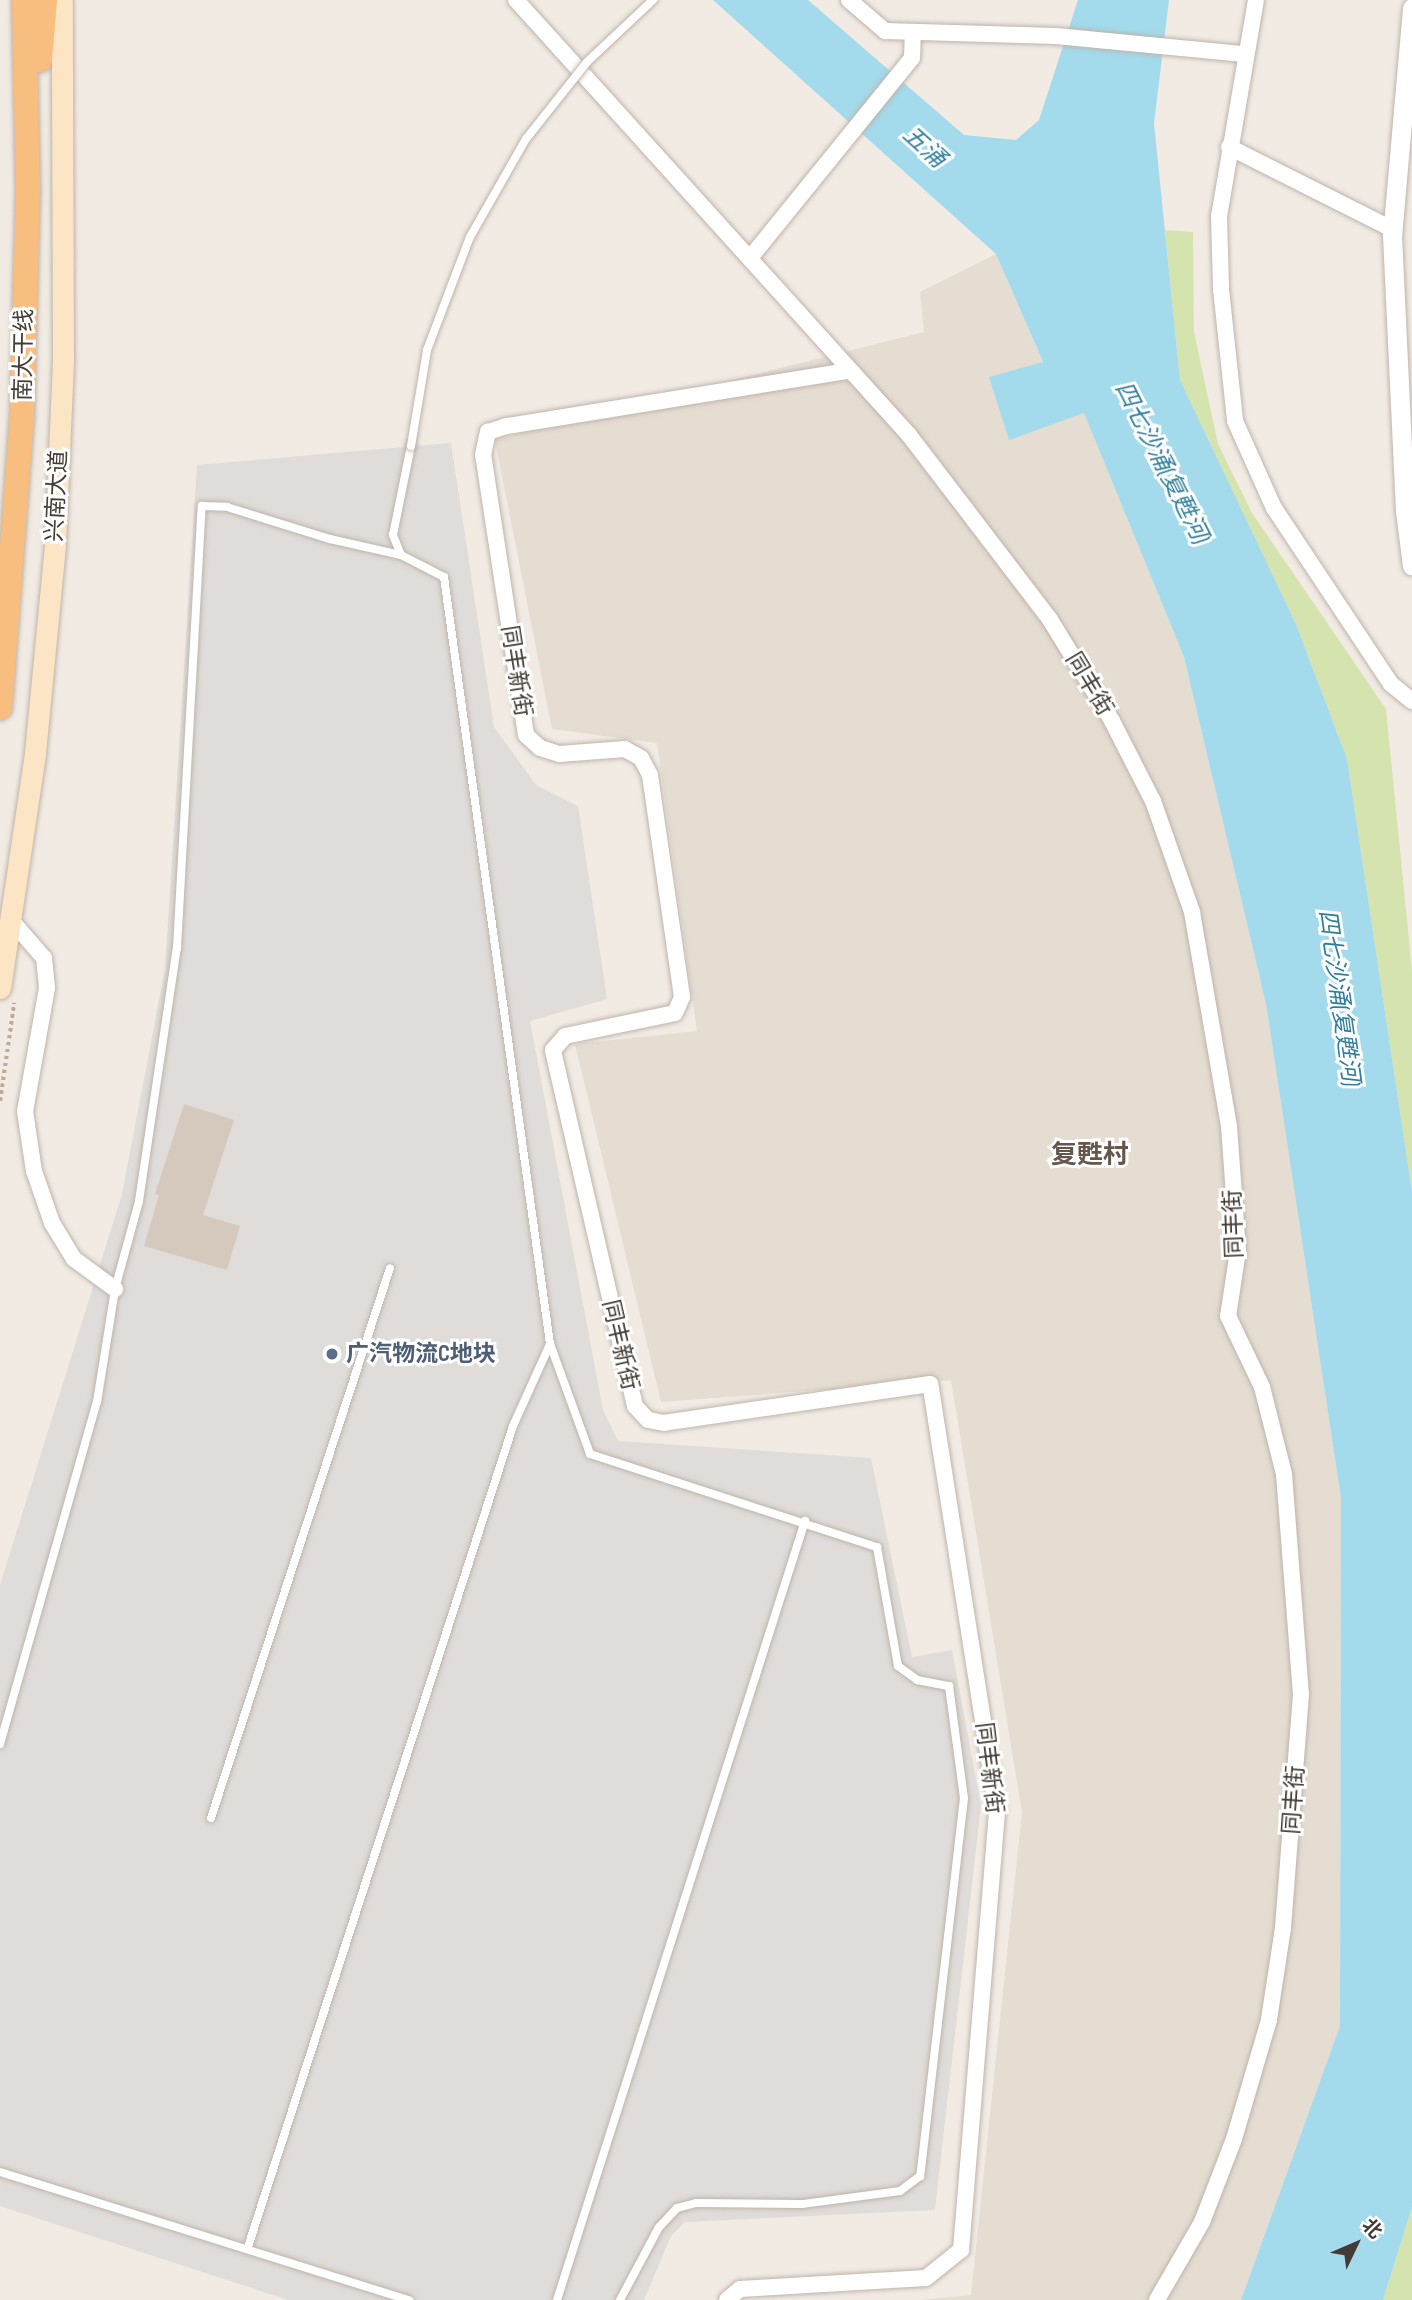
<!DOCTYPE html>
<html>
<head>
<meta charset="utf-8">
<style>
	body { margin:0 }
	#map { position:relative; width:1412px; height:2300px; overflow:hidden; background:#f1ebe4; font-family:"Sofia Sans Condensed","Noto Sans SC",sans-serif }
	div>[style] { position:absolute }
	.residential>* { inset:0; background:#e5dcd2 }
	.green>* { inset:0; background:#d5e4ae }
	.parking>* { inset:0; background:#dfdcd9 }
	.water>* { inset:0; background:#a3daec }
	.building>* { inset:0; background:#d5c8bd }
	.path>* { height:3.5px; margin-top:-1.75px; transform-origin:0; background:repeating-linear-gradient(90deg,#bdaa99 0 3.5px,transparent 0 7px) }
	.roads { filter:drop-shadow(0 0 2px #bfb4aa) drop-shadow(0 0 2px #bfb4aa) }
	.service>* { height:8px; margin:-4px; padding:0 4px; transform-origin:4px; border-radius:4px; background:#fff }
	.minor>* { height:16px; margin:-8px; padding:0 8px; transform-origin:8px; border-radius:8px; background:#fff }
	.tertiary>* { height:19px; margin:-9.5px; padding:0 9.5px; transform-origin:9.5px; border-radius:9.5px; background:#fff }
	.secondary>* { height:21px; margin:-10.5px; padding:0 10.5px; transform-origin:10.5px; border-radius:10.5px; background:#fce5c4 }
	.trunk>* { height:24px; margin:-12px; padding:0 12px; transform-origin:12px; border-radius:12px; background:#f8be80 }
	.bridges { filter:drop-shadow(0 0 2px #bfb4aa) drop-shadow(0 0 2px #bfb4aa) }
	.service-bridge>* { height:8px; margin:-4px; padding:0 4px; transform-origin:4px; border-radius:4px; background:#fff }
	.dots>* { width:19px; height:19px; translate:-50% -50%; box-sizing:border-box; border:4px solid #fff; border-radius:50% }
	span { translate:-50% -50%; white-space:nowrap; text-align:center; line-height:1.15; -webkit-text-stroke:6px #fff; paint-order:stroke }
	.street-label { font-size:23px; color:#433b34 }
	.service-label { font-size:23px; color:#4e5e75; font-weight:700 }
	.left { translate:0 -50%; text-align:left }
	.water-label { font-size:24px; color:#307f9a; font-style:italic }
	.quarter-label { font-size:26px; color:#65574c; font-weight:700 }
	.north { position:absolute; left:1321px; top:2209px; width:70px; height:70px; -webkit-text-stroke:5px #fff; paint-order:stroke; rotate:46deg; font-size:19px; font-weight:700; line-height:28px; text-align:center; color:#433b34 }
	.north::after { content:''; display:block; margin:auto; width:24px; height:32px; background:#433b34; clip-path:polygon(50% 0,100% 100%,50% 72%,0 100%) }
</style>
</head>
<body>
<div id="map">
	<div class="residential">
		<i style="clip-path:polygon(996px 254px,1043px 363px,1009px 439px,1084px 413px,1184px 657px,1266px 1004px,1341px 1498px,1340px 2026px,1241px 2300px,922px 2300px,971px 2295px,1022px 1812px,951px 1380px,661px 1402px,575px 1044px,697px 1031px,657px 743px,552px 729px,495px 440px,924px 332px,920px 292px)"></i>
	</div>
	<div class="green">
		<i style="clip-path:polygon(1165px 230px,1193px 232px,1194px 332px,1218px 444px,1252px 513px,1386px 709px,1412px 970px,1412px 1192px,1347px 759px,1296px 624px,1180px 380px)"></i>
		<i style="clip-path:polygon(1412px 2207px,1412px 2300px,1383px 2300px)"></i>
	</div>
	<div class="parking">
		<i style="clip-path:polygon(451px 443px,494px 727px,536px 785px,578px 806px,607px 999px,530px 1021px,603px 1410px,618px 1441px,871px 1458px,912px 1657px,952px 1650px,981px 1805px,935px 2210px,685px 2222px,671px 2236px,644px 2300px,288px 2300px,0 2206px,0 1585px,122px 1194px,165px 969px,197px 465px)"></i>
	</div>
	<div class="water">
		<i style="clip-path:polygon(713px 0,808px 0,964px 135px,1016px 140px,1039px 120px,1078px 0,1169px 0,1154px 123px,1180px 380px,1296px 624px,1347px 759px,1412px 1192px,1412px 2207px,1383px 2300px,1241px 2300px,1340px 2026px,1341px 1498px,1266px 1004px,1184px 657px,1084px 413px,1009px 440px,989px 377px,1043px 362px,996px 254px)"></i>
	</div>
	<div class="building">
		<i style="clip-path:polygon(184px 1104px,234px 1120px,203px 1215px,240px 1226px,227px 1270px,144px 1246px,159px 1195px,155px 1194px)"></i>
	</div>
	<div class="path">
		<i style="left:0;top:1101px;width:99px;rotate:-81.9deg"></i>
	</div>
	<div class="roads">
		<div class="service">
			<i style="left:401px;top:555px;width:22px;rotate:-112deg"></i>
			<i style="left:393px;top:535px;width:91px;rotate:-78.6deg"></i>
			<i style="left:0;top:1744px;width:355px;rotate:-74.2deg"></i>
			<i style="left:97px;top:1402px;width:114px;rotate:-80.9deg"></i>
			<i style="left:115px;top:1289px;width:91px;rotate:-74.7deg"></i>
			<i style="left:139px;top:1201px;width:256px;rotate:-81.5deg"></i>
			<i style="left:177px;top:948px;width:443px;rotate:-86.8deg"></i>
			<i style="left:202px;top:506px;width:25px;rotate:2deg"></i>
			<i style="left:227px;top:507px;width:108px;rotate:17.3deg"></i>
			<i style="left:330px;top:539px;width:73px;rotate:12.7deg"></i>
			<i style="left:401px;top:555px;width:48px;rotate:27.1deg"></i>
			<i style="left:444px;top:577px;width:774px;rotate:82.13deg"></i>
			<i style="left:550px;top:1344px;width:117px;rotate:70deg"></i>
			<i style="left:590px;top:1454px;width:302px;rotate:18deg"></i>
			<i style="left:877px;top:1547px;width:121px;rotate:80deg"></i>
			<i style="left:898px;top:1666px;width:24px;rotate:36deg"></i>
			<i style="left:917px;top:1680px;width:33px;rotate:11deg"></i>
			<i style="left:949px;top:1686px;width:113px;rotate:82.4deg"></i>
			<i style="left:964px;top:1798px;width:381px;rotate:96.6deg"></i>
			<i style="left:920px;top:2176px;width:25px;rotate:143deg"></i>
			<i style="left:900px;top:2191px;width:99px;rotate:172.4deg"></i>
			<i style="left:802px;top:2204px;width:106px;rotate:-179.5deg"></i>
			<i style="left:696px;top:2203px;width:20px;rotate:165deg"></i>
			<i style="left:677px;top:2208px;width:26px;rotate:133deg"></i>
			<i style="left:659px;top:2227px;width:83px;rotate:118.1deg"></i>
			<i style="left:211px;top:1818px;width:578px;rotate:-71.97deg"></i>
			<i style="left:0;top:2172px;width:429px;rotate:17.4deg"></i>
			<i style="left:248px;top:2247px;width:863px;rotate:-72.11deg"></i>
			<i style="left:513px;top:1426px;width:90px;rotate:-65.7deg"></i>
			<i style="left:557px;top:2300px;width:818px;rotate:-72.34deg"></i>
		</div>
		<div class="minor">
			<i style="left:516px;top:0;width:586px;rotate:47.9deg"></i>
			<i style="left:909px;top:435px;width:230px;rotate:52.6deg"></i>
			<i style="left:1049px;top:618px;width:121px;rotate:58.5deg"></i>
			<i style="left:1112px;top:721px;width:90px;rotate:62.9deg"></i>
			<i style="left:1153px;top:801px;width:118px;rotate:70.6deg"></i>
			<i style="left:1192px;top:912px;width:217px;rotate:80.2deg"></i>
			<i style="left:1229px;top:1126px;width:125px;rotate:85.9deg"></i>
			<i style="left:1238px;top:1251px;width:66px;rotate:98.7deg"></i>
			<i style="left:1228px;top:1316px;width:79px;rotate:64.4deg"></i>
			<i style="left:1262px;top:1387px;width:90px;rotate:75.8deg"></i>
			<i style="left:1284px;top:1474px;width:221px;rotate:85.6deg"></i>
			<i style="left:1301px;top:1694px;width:235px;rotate:94.4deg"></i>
			<i style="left:1283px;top:1928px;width:93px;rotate:98.7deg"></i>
			<i style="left:1269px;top:2020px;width:124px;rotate:106.4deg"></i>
			<i style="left:1234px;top:2139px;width:89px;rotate:111.1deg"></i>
			<i style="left:1202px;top:2222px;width:90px;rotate:120deg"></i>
			<i style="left:849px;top:0;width:48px;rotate:40.7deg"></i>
			<i style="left:885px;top:31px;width:171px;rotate:1.7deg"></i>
			<i style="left:1056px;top:36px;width:189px;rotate:5.5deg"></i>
			<i style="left:1256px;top:0;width:219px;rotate:99.7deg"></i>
			<i style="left:1219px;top:216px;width:73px;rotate:88.4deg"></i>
			<i style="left:1221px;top:289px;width:133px;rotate:83.9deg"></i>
			<i style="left:1235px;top:421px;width:95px;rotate:65.9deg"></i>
			<i style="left:1274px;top:508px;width:211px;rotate:56.4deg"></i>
			<i style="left:1391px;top:684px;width:27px;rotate:39deg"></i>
			<i style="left:1229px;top:147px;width:182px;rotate:26.7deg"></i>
			<i style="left:750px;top:258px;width:257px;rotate:-51deg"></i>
			<i style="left:912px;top:58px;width:25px;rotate:-88deg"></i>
			<i style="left:10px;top:919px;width:52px;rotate:48.9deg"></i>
			<i style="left:44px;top:958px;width:30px;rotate:84deg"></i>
			<i style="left:47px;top:988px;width:125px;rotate:100.1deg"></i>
			<i style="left:25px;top:1111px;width:61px;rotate:81.5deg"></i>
			<i style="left:34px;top:1171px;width:55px;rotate:70.9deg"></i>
			<i style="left:52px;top:1223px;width:42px;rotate:58.6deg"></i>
			<i style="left:74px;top:1259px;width:51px;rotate:36.2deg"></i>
			<i style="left:727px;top:2300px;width:17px;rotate:-40deg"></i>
			<i style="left:740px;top:2289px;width:186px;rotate:-3.4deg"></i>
			<i style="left:926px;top:2278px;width:45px;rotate:-38.7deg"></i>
			<i style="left:961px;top:2250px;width:441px;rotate:-85.3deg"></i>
			<i style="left:997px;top:1810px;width:431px;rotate:-98.9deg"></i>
			<i style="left:930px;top:1384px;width:269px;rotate:171.7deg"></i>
			<i style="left:664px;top:1423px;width:16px;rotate:-169deg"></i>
			<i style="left:648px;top:1420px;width:19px;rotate:-133deg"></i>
			<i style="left:635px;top:1406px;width:365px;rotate:-103deg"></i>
			<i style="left:553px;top:1050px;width:18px;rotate:-49deg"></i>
			<i style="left:565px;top:1036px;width:112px;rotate:-11.8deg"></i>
			<i style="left:675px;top:1013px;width:17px;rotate:-66deg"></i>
			<i style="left:682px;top:997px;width:224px;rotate:-98.2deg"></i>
			<i style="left:650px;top:775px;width:19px;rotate:-118deg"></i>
			<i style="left:641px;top:758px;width:18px;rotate:-151deg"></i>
			<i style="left:625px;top:749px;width:66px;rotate:175.7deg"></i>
			<i style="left:559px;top:754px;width:20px;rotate:-162deg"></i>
			<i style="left:540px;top:748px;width:19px;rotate:-137deg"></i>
			<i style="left:526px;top:735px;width:283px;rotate:-98.7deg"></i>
			<i style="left:483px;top:455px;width:24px;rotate:-78deg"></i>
			<i style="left:488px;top:432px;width:20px;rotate:-18deg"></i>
			<i style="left:507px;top:426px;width:345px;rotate:-9.2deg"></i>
		</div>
		<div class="tertiary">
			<i style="left:1412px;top:8px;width:228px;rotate:95deg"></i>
			<i style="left:1392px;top:235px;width:276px;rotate:87.3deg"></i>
			<i style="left:1405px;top:511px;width:55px;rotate:82.7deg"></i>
		</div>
		<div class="secondary">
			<i style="left:0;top:988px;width:238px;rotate:-81.5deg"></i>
			<i style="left:35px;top:753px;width:210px;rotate:-84.5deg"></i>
			<i style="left:55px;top:544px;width:185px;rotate:-87.5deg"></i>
			<i style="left:63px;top:359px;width:359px;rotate:-90.2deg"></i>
		</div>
		<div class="trunk">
			<i style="left:40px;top:60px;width:60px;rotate:-85.2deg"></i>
			<i style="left:0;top:708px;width:291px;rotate:-85.7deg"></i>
			<i style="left:22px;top:418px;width:228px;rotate:-88.5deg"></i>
			<i style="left:28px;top:190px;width:190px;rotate:-91.2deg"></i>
		</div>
	</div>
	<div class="bridges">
		<div class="service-bridge">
			<i style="left:411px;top:446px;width:97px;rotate:-80.5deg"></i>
			<i style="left:427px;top:350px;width:121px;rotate:-69.2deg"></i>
			<i style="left:470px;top:237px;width:113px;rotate:-60.3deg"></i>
			<i style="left:526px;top:139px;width:98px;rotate:-51.6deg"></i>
			<i style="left:587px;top:62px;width:91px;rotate:-43.2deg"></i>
		</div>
	</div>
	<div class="dots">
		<i style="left:332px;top:1354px;background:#5c6f8a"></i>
	</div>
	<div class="street-label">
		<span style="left:24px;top:355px;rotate:-89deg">南大干线</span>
		<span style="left:57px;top:496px;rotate:-87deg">兴南大道</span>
		<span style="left:516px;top:671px;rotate:81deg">同丰新街</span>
		<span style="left:1089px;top:684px;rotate:59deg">同丰街</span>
		<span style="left:1234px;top:1224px;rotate:-92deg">同丰街</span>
		<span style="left:620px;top:1345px;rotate:77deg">同丰新街</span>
		<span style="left:989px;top:1768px;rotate:83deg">同丰新街</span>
		<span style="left:1294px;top:1800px;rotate:-86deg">同丰街</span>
	</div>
	<div class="service-label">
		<span class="left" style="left:346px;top:1354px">广汽物流C地块</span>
	</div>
	<div class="water-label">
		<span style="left:924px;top:147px;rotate:42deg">五涌</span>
		<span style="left:1162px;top:463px;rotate:63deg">四七沙涌(复甦河)</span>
		<span style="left:1339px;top:998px;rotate:82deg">四七沙涌(复甦河)</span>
	</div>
	<div class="quarter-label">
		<span style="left:1090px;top:1156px">复甦村</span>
	</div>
	<div class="north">北</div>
</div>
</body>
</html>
